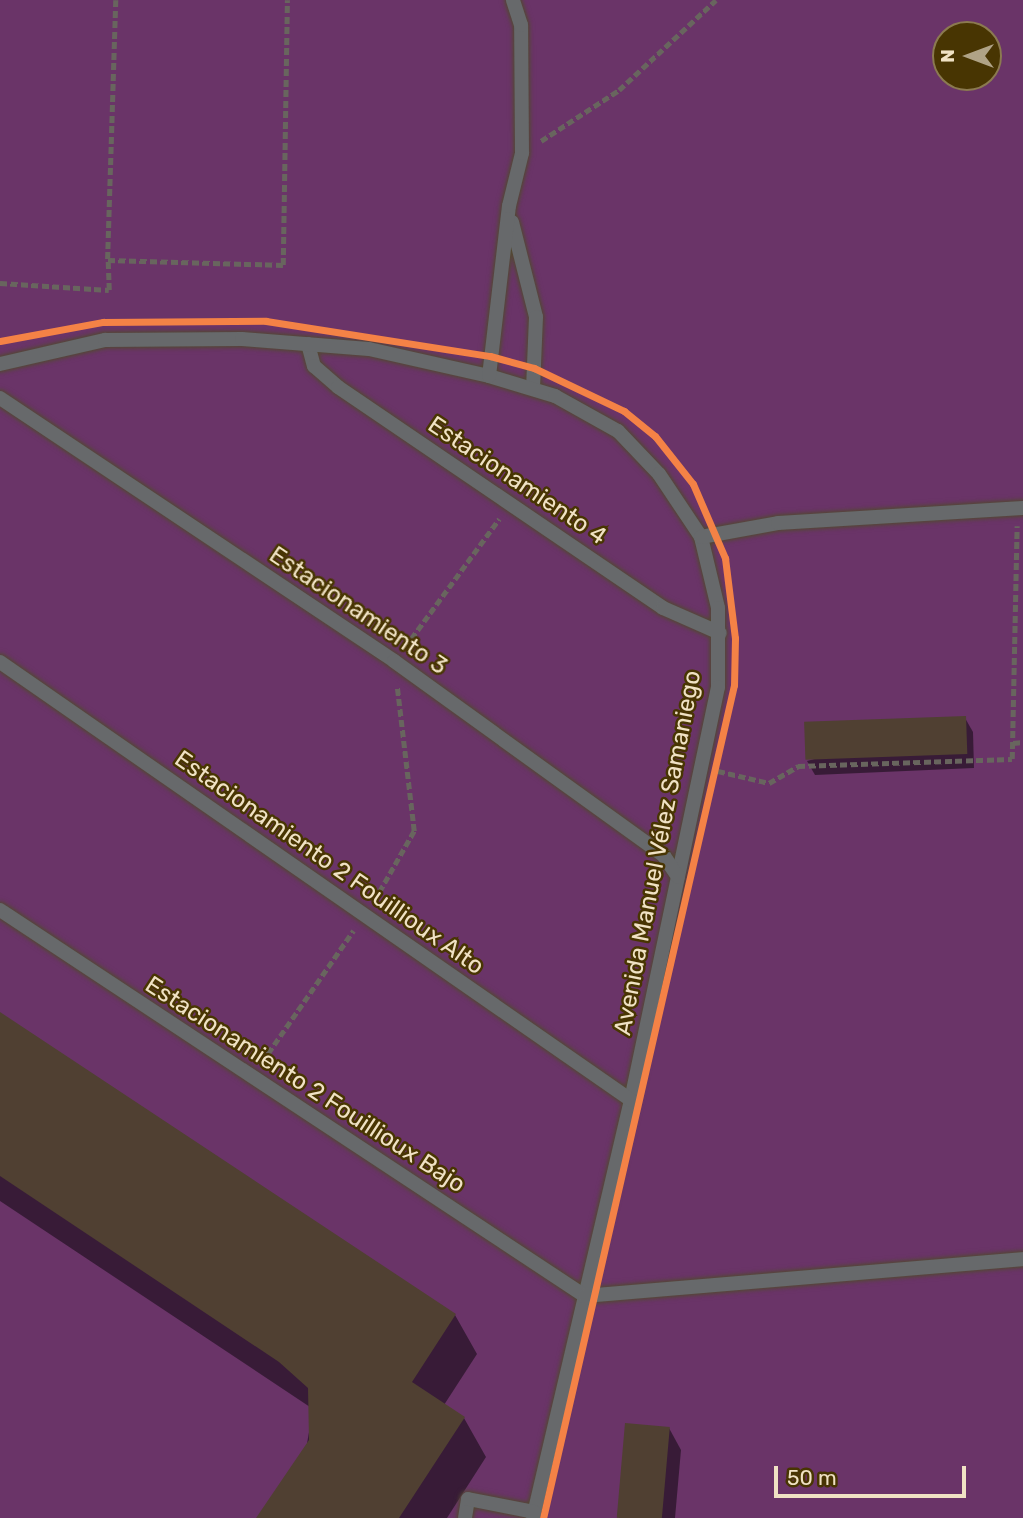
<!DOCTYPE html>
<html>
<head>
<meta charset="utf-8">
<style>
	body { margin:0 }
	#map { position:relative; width:1023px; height:1518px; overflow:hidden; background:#382e12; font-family:Rubik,sans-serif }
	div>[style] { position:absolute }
	.green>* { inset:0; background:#6a3468 }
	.shadow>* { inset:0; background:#0007 }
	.building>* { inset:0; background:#504032; transform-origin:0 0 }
	.path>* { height:4.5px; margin-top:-2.25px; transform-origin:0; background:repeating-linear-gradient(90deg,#68655e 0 7px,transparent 0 10.5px) }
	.roads { filter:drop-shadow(0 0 2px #524932) drop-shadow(0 0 2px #524932) }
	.service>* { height:14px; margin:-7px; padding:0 7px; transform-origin:7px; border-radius:7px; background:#67696b }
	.cycleway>* { height:7px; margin:-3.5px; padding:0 3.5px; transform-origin:3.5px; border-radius:3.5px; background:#f48246 }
	span { translate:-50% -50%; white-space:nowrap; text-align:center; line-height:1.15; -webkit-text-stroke:5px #483502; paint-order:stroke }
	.street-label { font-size:24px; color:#f0e2c4 }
	.north { position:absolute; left:932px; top:21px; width:70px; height:70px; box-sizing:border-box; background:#483502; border:2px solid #8b7a50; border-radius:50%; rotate:270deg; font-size:19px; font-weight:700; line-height:28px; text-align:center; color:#f0e2c4 }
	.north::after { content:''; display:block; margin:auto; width:24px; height:32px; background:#b0a386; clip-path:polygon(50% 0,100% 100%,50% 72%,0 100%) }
	.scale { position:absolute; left:774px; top:1466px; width:192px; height:32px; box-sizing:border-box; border:4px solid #f0e2c4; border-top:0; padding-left:9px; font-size:21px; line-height:24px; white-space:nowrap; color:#f0e2c4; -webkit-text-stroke:5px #483502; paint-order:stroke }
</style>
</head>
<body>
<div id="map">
	<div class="green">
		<i style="clip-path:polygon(evenodd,0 0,1023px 0,1023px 1518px,0 1518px,0 0,946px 35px,988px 35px,988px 77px,946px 77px,946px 35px)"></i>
	</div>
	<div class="shadow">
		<i style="clip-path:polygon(965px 718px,973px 732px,974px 768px,815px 775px,807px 761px)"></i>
		<i style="clip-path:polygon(0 1015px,455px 1315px,477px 1354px,444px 1405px,464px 1418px,486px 1457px,447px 1518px,258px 1518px,305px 1455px,313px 1409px,0 1201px)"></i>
		<i style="clip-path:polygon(669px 1428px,681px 1450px,675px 1518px,619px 1518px)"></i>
	</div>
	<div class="building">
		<i style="left:966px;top:716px;width:38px;height:162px;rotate:88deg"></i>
		<i style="clip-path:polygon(0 1012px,456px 1314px,412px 1382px,465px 1417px,399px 1518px,256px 1518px,309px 1440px,308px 1388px,279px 1362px,0 1176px)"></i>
		<i style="left:625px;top:1423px;width:45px;height:95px;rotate:5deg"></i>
	</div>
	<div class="path">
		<i style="left:116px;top:0;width:260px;rotate:91.8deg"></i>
		<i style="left:108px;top:260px;width:175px;rotate:1.6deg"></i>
		<i style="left:283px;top:265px;width:265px;rotate:-89.1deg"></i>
		<i style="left:541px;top:141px;width:93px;rotate:-33.2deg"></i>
		<i style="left:619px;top:90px;width:132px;rotate:-42.9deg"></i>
		<i style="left:0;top:283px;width:109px;rotate:3.7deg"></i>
		<i style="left:109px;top:290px;width:30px;rotate:-92deg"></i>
		<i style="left:405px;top:647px;width:159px;rotate:-53.7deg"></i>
		<i style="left:1013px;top:743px;width:10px;rotate:-6deg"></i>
		<i style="left:718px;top:771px;width:52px;rotate:13.2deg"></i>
		<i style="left:769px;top:783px;width:34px;rotate:-30deg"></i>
		<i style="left:798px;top:766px;width:214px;rotate:-1.9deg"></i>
		<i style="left:1012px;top:759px;width:233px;rotate:-88.8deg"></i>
		<i style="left:374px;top:901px;width:81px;rotate:-60.3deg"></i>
		<i style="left:414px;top:831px;width:145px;rotate:-96.7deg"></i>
		<i style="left:262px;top:1062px;width:160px;rotate:-55.2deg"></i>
	</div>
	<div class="roads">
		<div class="service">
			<i style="left:512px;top:222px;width:98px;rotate:75.8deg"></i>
			<i style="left:536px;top:317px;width:71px;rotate:92.4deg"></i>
			<i style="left:308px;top:344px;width:23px;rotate:75deg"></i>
			<i style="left:314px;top:366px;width:32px;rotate:41deg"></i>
			<i style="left:338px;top:387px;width:393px;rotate:34.2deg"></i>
			<i style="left:663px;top:608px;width:62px;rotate:23.7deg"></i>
			<i style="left:0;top:364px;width:108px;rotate:-12.9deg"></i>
			<i style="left:105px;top:340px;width:137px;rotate:-0.4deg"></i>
			<i style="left:242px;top:339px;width:127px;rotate:4.5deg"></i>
			<i style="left:369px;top:349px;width:123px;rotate:12.7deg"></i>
			<i style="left:489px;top:376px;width:69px;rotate:16.9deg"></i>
			<i style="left:555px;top:396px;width:72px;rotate:29.1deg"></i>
			<i style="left:618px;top:431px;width:59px;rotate:46.4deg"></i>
			<i style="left:659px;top:474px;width:76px;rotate:56.3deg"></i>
			<i style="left:701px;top:537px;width:73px;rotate:76.5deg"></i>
			<i style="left:718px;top:608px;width:79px;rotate:90deg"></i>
			<i style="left:718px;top:687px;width:422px;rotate:101.9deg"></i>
			<i style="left:631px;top:1100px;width:429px;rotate:103.2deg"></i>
			<i style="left:489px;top:376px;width:171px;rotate:-83.3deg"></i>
			<i style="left:509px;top:206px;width:55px;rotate:-76.2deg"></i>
			<i style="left:522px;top:153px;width:128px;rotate:-90.4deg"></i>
			<i style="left:521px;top:25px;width:26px;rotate:-108deg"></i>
			<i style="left:0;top:398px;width:474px;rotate:33.7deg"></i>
			<i style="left:394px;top:661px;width:333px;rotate:35.8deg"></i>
			<i style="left:664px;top:856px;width:25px;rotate:56deg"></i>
			<i style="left:701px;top:537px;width:78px;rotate:-10.3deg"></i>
			<i style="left:778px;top:523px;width:245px;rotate:-3.5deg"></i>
			<i style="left:0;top:662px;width:768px;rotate:34.77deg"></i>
			<i style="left:0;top:910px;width:701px;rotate:33.42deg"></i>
			<i style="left:585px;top:1296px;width:440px;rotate:-4.8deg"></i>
			<i style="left:465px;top:1518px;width:19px;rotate:-81deg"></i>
			<i style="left:468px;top:1499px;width:67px;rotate:11.1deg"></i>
		</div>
	</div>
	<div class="cycleway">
		<i style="left:0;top:341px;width:105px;rotate:-10.5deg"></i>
		<i style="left:103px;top:322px;width:163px;rotate:-0.4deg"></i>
		<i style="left:266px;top:321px;width:227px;rotate:8.9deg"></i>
		<i style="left:490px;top:356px;width:46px;rotate:15.3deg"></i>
		<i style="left:534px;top:368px;width:100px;rotate:25.5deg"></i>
		<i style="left:624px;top:411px;width:40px;rotate:39deg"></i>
		<i style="left:655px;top:436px;width:61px;rotate:51.6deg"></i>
		<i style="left:693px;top:484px;width:81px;rotate:66.6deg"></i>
		<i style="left:725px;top:558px;width:81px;rotate:82.9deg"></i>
		<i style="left:735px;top:638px;width:47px;rotate:91.2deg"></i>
		<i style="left:734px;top:685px;width:855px;rotate:102.91deg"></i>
	</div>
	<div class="street-label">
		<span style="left:517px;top:481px;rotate:34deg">Estacionamiento 4</span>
		<span style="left:358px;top:611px;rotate:34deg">Estacionamiento 3</span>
		<span style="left:658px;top:853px;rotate:-79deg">Avenida Manuel Vélez Samaniego</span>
		<span style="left:329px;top:863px;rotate:35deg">Estacionamiento 2 Fouillioux Alto</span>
		<span style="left:305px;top:1085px;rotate:33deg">Estacionamiento 2 Fouillioux Bajo</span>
	</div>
	<div class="north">N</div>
	<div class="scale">50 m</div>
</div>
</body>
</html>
